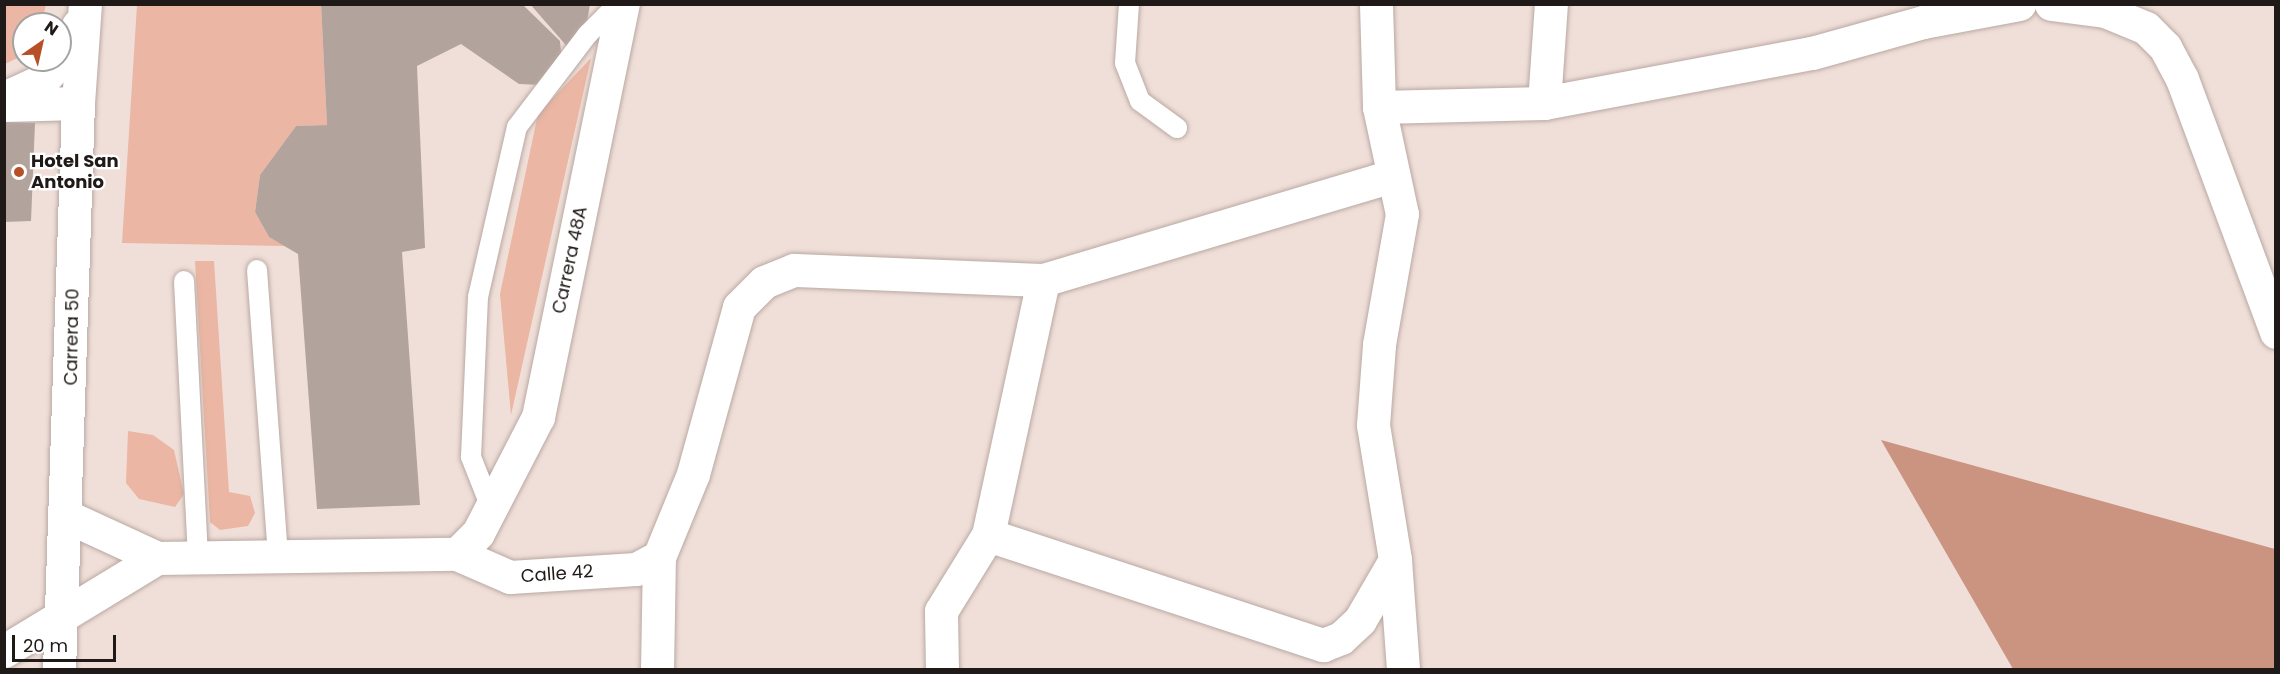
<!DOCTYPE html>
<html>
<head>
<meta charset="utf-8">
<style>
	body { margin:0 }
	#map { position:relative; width:2280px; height:674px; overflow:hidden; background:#f0dfd8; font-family:Poppins,sans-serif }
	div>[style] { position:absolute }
	.green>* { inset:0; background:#ebb6a3 }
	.forest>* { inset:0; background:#ca9481 }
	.building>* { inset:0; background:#b3a39d }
	.roads { filter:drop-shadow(0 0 2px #b9a9a3) drop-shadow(0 0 2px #b9a9a3) }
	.lane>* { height:20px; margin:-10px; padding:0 10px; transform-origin:10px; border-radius:10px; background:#fff }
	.street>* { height:33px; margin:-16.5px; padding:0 16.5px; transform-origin:16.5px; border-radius:16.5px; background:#fff }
	.secondary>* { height:33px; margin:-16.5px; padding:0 16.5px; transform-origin:16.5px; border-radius:16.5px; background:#fff }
	.dots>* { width:16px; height:16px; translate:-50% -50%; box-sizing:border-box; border:3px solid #fff; border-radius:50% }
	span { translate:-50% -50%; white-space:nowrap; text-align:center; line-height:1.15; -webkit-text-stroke:4.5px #fff; paint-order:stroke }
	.poi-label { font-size:18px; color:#1f1917; font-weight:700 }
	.left { translate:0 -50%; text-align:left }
	.street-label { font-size:18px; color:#1f1917 }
	.frame { position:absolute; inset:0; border:6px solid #1f1917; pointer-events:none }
	.north { position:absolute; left:12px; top:12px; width:60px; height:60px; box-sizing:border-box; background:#fff; border:2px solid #a5a3a2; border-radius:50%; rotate:34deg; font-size:16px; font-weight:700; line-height:24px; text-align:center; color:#1f1917 }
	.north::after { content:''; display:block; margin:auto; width:21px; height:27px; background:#b75027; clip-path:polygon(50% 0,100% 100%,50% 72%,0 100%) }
	.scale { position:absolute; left:12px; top:635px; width:104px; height:27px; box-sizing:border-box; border:3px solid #1f1917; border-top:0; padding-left:8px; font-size:18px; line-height:21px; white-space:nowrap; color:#1f1917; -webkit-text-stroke:4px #fff; paint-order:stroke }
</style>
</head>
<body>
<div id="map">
	<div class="green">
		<i style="clip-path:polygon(5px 4px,46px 5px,41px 24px,24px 24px,24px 55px,5px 64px)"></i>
		<i style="clip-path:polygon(137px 5px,321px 5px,327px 125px,296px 126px,260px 175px,255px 212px,269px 237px,285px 246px,122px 243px)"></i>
		<i style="clip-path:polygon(591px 58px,511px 415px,500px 294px,538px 114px)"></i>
		<i style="clip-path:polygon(195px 261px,214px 261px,229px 492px,250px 496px,255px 513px,248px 526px,220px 530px,210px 522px)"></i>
		<i style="clip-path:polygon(128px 431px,153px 435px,174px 450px,184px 494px,175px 507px,139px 499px,126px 483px)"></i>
	</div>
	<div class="forest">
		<i style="clip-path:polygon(1881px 440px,2275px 549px,2275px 669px,2013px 669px)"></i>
	</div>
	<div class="building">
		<i style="clip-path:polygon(321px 4px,522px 4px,560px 41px,562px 63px,542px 85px,519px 84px,461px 44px,417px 66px,425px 248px,402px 252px,420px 505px,317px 509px,298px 254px,269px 237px,255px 212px,260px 175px,296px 126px,327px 125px)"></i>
		<i style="clip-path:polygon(530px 4px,590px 4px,585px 34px,571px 51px)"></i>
		<i style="clip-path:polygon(4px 122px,35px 123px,31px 221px,4px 222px)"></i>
	</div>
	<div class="roads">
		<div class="lane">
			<i style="left:1129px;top:4px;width:59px;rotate:93.9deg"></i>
			<i style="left:1125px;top:63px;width:41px;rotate:68.5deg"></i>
			<i style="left:1140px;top:101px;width:46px;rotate:36.1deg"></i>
			<i style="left:257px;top:270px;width:290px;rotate:85.8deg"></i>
			<i style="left:184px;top:281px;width:276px;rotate:87.1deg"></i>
			<i style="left:490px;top:505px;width:52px;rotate:-111.6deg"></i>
			<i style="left:471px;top:457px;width:160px;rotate:-87.5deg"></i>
			<i style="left:478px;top:297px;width:174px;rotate:-77.1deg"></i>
			<i style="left:517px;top:127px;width:116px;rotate:-52.7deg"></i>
			<i style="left:587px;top:35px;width:44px;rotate:-45deg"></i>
		</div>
		<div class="street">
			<i style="left:1376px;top:4px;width:103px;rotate:88.3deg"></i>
			<i style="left:1379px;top:107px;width:109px;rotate:77.9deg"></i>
			<i style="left:1402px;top:214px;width:133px;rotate:100deg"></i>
			<i style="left:1379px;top:345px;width:80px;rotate:94.3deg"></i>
			<i style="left:1373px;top:425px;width:137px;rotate:80.7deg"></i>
			<i style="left:1395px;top:560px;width:110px;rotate:85.8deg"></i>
			<i style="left:2051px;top:4px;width:54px;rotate:7.4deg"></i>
			<i style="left:2105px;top:11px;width:44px;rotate:22.5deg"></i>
			<i style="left:2146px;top:28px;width:27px;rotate:45deg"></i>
			<i style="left:2165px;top:47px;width:36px;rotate:62deg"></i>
			<i style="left:2182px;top:79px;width:270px;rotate:69.6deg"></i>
			<i style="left:1544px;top:103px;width:99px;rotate:-86deg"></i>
			<i style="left:1379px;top:107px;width:165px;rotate:-1.4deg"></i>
			<i style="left:1544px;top:103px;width:273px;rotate:-10.6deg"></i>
			<i style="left:1812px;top:53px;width:115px;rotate:-15.6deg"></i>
			<i style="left:1923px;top:22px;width:98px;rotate:-10.6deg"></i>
			<i style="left:68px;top:517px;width:98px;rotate:24.7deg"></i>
			<i style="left:157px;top:558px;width:300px;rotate:-0.8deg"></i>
			<i style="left:457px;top:554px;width:30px;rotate:-45deg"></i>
			<i style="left:478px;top:533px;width:131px;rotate:-62.7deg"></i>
			<i style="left:538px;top:417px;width:422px;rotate:-78.4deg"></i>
			<i style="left:988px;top:535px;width:353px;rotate:18.2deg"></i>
			<i style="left:1323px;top:645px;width:19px;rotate:-21deg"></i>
			<i style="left:1341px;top:638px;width:26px;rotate:-43deg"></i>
			<i style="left:1360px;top:620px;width:69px;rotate:-59.7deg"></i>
			<i style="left:457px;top:554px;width:58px;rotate:23.5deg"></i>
			<i style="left:510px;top:577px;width:126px;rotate:-3.6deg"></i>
			<i style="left:636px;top:569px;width:26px;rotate:-28deg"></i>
			<i style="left:4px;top:651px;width:179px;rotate:-31.3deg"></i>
			<i style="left:59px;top:670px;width:567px;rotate:-88.08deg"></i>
			<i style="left:657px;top:670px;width:113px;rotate:-89deg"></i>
			<i style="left:659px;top:557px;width:90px;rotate:-67.7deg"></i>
			<i style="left:693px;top:474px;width:173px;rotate:-74.6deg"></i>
			<i style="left:739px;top:307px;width:35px;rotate:-45deg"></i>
			<i style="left:764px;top:282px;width:32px;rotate:-22deg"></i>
			<i style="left:794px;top:270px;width:249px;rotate:2.3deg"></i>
			<i style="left:1043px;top:280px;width:363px;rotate:-16.6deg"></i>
			<i style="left:942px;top:670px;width:59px;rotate:-91deg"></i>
			<i style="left:941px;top:611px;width:89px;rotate:-58.3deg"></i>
			<i style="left:988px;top:535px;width:261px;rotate:-77.8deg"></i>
		</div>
		<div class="secondary">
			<i style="left:4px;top:98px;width:43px;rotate:-24.8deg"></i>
			<i style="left:43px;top:80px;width:43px;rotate:-49.7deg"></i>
			<i style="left:71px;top:47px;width:23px;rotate:-72deg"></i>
			<i style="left:4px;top:105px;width:74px;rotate:-1.5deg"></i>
			<i style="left:78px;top:103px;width:99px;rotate:-86deg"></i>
		</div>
	</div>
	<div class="dots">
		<i style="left:19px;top:172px;background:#b75027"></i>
	</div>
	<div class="poi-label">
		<span class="left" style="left:31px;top:172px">Hotel San<br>Antonio</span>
	</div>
	<div class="street-label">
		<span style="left:570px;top:260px;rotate:-78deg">Carrera 48A</span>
		<span style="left:72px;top:337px;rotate:-89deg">Carrera 50</span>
		<span style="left:557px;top:574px;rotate:-4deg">Calle 42</span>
	</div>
	<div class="frame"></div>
	<div class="north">N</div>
	<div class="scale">20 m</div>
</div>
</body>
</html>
